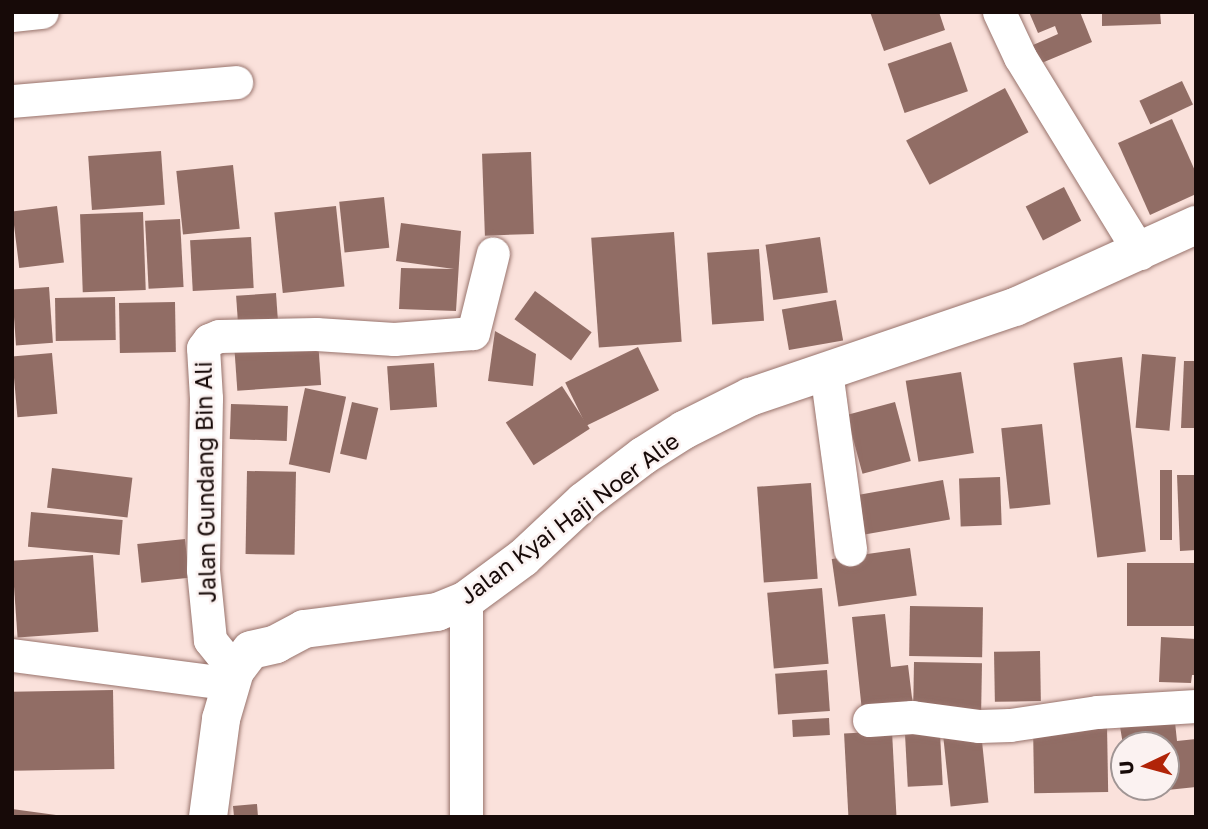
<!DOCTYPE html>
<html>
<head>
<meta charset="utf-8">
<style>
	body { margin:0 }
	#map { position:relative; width:1208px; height:829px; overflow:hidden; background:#fae1db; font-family:"Golos Text",sans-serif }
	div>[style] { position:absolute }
	.building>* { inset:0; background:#916d65; transform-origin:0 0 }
	.roads { filter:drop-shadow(0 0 2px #98736c) drop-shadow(0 0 2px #98736c) }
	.minor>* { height:33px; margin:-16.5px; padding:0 16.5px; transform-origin:16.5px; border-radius:16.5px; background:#fff }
	.tertiary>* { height:38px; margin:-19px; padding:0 19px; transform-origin:19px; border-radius:19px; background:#fff }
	span { translate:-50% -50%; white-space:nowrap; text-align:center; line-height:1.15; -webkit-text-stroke:5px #fbf2f1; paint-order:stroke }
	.street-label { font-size:23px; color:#170a08 }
	.frame { position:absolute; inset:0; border:14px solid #170a08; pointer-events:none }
	.north { position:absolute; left:1110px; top:731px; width:70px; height:70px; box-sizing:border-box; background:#fbf2f1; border:2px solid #a09594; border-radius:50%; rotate:265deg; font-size:19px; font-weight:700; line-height:28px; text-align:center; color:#170a08 }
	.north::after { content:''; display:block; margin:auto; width:24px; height:32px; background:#b12408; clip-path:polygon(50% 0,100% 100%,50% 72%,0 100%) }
</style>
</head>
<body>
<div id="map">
	<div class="building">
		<i style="clip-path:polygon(870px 12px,939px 12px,945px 30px,884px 51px)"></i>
		<i style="clip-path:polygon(1029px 12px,1080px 12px,1092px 42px,1032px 67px,1024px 49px,1058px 34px,1055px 26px,1038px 33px)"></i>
		<i style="clip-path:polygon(1102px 12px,1160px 12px,1161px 24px,1102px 26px)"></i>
		<i style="left:951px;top:42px;width:52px;height:67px;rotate:71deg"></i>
		<i style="left:1182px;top:81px;width:26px;height:47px;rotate:65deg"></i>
		<i style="left:1005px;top:88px;width:50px;height:112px;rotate:62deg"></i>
		<i style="clip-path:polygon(1172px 119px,1196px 173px,1196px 194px,1150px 215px,1118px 143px)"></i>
		<i style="left:161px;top:151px;width:54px;height:73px;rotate:86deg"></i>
		<i style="left:531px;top:152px;width:82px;height:49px;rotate:88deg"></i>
		<i style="left:233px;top:165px;width:64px;height:57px;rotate:84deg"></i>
		<i style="left:1064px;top:187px;width:38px;height:43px;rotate:63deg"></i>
		<i style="left:384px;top:197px;width:51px;height:45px;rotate:84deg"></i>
		<i style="left:57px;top:206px;width:57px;height:45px;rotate:83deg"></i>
		<i style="left:336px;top:206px;width:81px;height:62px;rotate:84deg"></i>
		<i style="left:143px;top:212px;width:78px;height:63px;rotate:88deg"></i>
		<i style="left:180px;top:219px;width:68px;height:35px;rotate:87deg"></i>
		<i style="clip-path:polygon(401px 223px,461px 231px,456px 311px,399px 309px,401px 268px,454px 269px,396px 261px)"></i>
		<i style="left:674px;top:232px;width:110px;height:83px;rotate:86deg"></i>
		<i style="left:251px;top:237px;width:51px;height:61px;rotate:87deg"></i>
		<i style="left:820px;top:237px;width:56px;height:55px;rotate:82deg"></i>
		<i style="left:759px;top:249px;width:72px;height:52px;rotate:86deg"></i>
		<i style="left:49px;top:287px;width:56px;height:37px;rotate:86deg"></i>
		<i style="left:535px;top:291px;width:70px;height:35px;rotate:36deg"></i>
		<i style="left:276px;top:293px;width:27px;height:40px;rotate:86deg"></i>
		<i style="left:115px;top:297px;width:43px;height:60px;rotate:89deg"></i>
		<i style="left:836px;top:300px;width:41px;height:55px;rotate:80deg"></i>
		<i style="left:175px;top:302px;width:50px;height:56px;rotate:89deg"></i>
		<i style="clip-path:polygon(495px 331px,536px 354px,533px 386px,488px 381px)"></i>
		<i style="left:318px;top:340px;width:45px;height:84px;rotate:86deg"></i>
		<i style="left:638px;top:347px;width:48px;height:81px;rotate:64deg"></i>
		<i style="left:52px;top:353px;width:61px;height:40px;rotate:85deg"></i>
		<i style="left:1142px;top:354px;width:34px;height:74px;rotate:5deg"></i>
		<i style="left:1122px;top:357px;width:196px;height:49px;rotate:83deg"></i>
		<i style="clip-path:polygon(1184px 361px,1196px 361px,1196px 428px,1181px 428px)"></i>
		<i style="left:434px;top:363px;width:44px;height:47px;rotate:86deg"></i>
		<i style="left:961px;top:372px;width:82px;height:56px;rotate:81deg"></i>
		<i style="left:562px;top:386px;width:51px;height:67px;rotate:57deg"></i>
		<i style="left:305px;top:388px;width:42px;height:78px;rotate:12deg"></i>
		<i style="left:352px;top:402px;width:27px;height:53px;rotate:13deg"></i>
		<i style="left:895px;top:402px;width:61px;height:50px;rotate:75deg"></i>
		<i style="left:231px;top:404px;width:57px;height:35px;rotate:2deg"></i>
		<i style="left:1042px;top:424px;width:81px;height:41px;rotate:84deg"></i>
		<i style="left:52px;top:468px;width:81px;height:40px;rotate:7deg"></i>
		<i style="left:1160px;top:470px;width:12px;height:70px"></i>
		<i style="left:247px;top:471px;width:49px;height:83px;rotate:1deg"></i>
		<i style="clip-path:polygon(1177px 475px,1196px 475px,1196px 550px,1180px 551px)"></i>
		<i style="left:1000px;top:477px;width:48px;height:41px;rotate:88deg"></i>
		<i style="left:943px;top:480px;width:40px;height:91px;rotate:80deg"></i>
		<i style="left:811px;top:483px;width:96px;height:54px;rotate:86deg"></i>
		<i style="left:31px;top:512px;width:92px;height:35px;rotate:5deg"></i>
		<i style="left:185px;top:539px;width:39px;height:48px;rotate:84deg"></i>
		<i style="left:910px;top:548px;width:48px;height:79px;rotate:82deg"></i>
		<i style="left:93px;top:555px;width:77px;height:81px;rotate:86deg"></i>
		<i style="left:1196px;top:563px;width:63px;height:69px;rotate:90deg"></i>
		<i style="left:822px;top:588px;width:76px;height:55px;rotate:85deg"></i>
		<i style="left:910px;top:606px;width:73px;height:50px;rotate:1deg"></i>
		<i style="clip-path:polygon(885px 614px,891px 667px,908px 665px,913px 706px,862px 711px,852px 617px)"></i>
		<i style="clip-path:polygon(1161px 637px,1196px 639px,1196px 675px,1192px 675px,1191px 683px,1159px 682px)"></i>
		<i style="left:1040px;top:651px;width:50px;height:46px;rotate:89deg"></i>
		<i style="left:914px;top:662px;width:68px;height:55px;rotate:1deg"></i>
		<i style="left:827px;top:670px;width:41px;height:52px;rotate:86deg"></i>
		<i style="left:113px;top:690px;width:79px;height:101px;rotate:89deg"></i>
		<i style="clip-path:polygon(1174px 713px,1177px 741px,1196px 739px,1196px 787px,1129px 794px,1128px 787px,1166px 787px,1166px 745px,1123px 745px,1119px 720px)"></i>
		<i style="left:829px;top:718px;width:17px;height:37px;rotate:87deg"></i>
		<i style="left:1107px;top:725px;width:67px;height:74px;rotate:89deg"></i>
		<i style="left:892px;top:731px;width:86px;height:48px;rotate:87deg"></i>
		<i style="left:981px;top:732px;width:71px;height:38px;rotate:84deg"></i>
		<i style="left:940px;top:733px;width:52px;height:35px;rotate:87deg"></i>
		<i style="clip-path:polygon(257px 804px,258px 817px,234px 817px,233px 806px)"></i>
		<i style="clip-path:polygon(12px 809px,56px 815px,56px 817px,12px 817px)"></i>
	</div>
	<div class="roads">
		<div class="minor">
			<i style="left:999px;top:12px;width:50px;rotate:65deg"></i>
			<i style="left:1020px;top:57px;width:230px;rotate:58.5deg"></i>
			<i style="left:12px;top:15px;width:30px;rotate:-6deg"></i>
			<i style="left:12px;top:101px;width:225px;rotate:-4.8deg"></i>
			<i style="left:826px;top:371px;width:180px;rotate:82.3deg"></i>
			<i style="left:12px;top:655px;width:222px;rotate:7.5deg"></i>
			<i style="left:235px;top:671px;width:40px;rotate:-129deg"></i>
			<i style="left:210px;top:640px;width:70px;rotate:-95.7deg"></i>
			<i style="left:203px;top:570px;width:172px;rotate:-89deg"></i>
			<i style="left:206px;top:398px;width:50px;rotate:-93.4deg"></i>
			<i style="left:203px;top:348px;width:10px;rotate:-53deg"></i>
			<i style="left:209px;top:340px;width:11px;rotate:-22deg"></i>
			<i style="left:219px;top:336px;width:97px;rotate:-1.2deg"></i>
			<i style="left:316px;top:334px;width:78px;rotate:3.7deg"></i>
			<i style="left:394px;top:339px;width:79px;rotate:-4.3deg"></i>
			<i style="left:473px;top:333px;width:82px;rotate:-76deg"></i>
			<i style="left:869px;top:720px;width:43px;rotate:-4deg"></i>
			<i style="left:912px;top:717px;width:68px;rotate:7.7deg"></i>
			<i style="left:979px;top:726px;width:31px;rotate:-2deg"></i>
			<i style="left:1010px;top:725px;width:88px;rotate:-8.5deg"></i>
			<i style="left:1097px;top:712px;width:99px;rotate:-3.5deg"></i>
			<i style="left:466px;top:817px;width:217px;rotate:-90deg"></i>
		</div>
		<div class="tertiary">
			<i style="left:208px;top:817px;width:99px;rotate:-82.4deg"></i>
			<i style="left:221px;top:719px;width:50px;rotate:-73.7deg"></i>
			<i style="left:235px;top:671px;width:26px;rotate:-53deg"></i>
			<i style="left:251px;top:650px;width:26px;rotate:-13deg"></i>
			<i style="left:276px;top:644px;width:32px;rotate:-28deg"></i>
			<i style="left:304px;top:629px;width:134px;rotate:-7.3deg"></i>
			<i style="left:437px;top:612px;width:31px;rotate:-22deg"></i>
			<i style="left:466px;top:600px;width:71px;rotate:-36.4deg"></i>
			<i style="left:523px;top:558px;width:83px;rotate:-43.1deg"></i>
			<i style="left:584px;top:501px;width:74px;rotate:-37.3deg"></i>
			<i style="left:643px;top:456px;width:49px;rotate:-32.4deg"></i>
			<i style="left:684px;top:430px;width:74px;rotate:-26.6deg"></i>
			<i style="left:750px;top:397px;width:280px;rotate:-18.8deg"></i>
			<i style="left:1015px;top:307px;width:199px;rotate:-24.4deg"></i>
		</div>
	</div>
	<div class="street-label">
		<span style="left:205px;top:482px;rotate:-91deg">Jalan Gundang Bin Ali</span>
		<span style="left:569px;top:518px;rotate:-37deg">Jalan Kyai Haji Noer Alie</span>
	</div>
	<div class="frame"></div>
	<div class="north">U</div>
</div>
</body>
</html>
